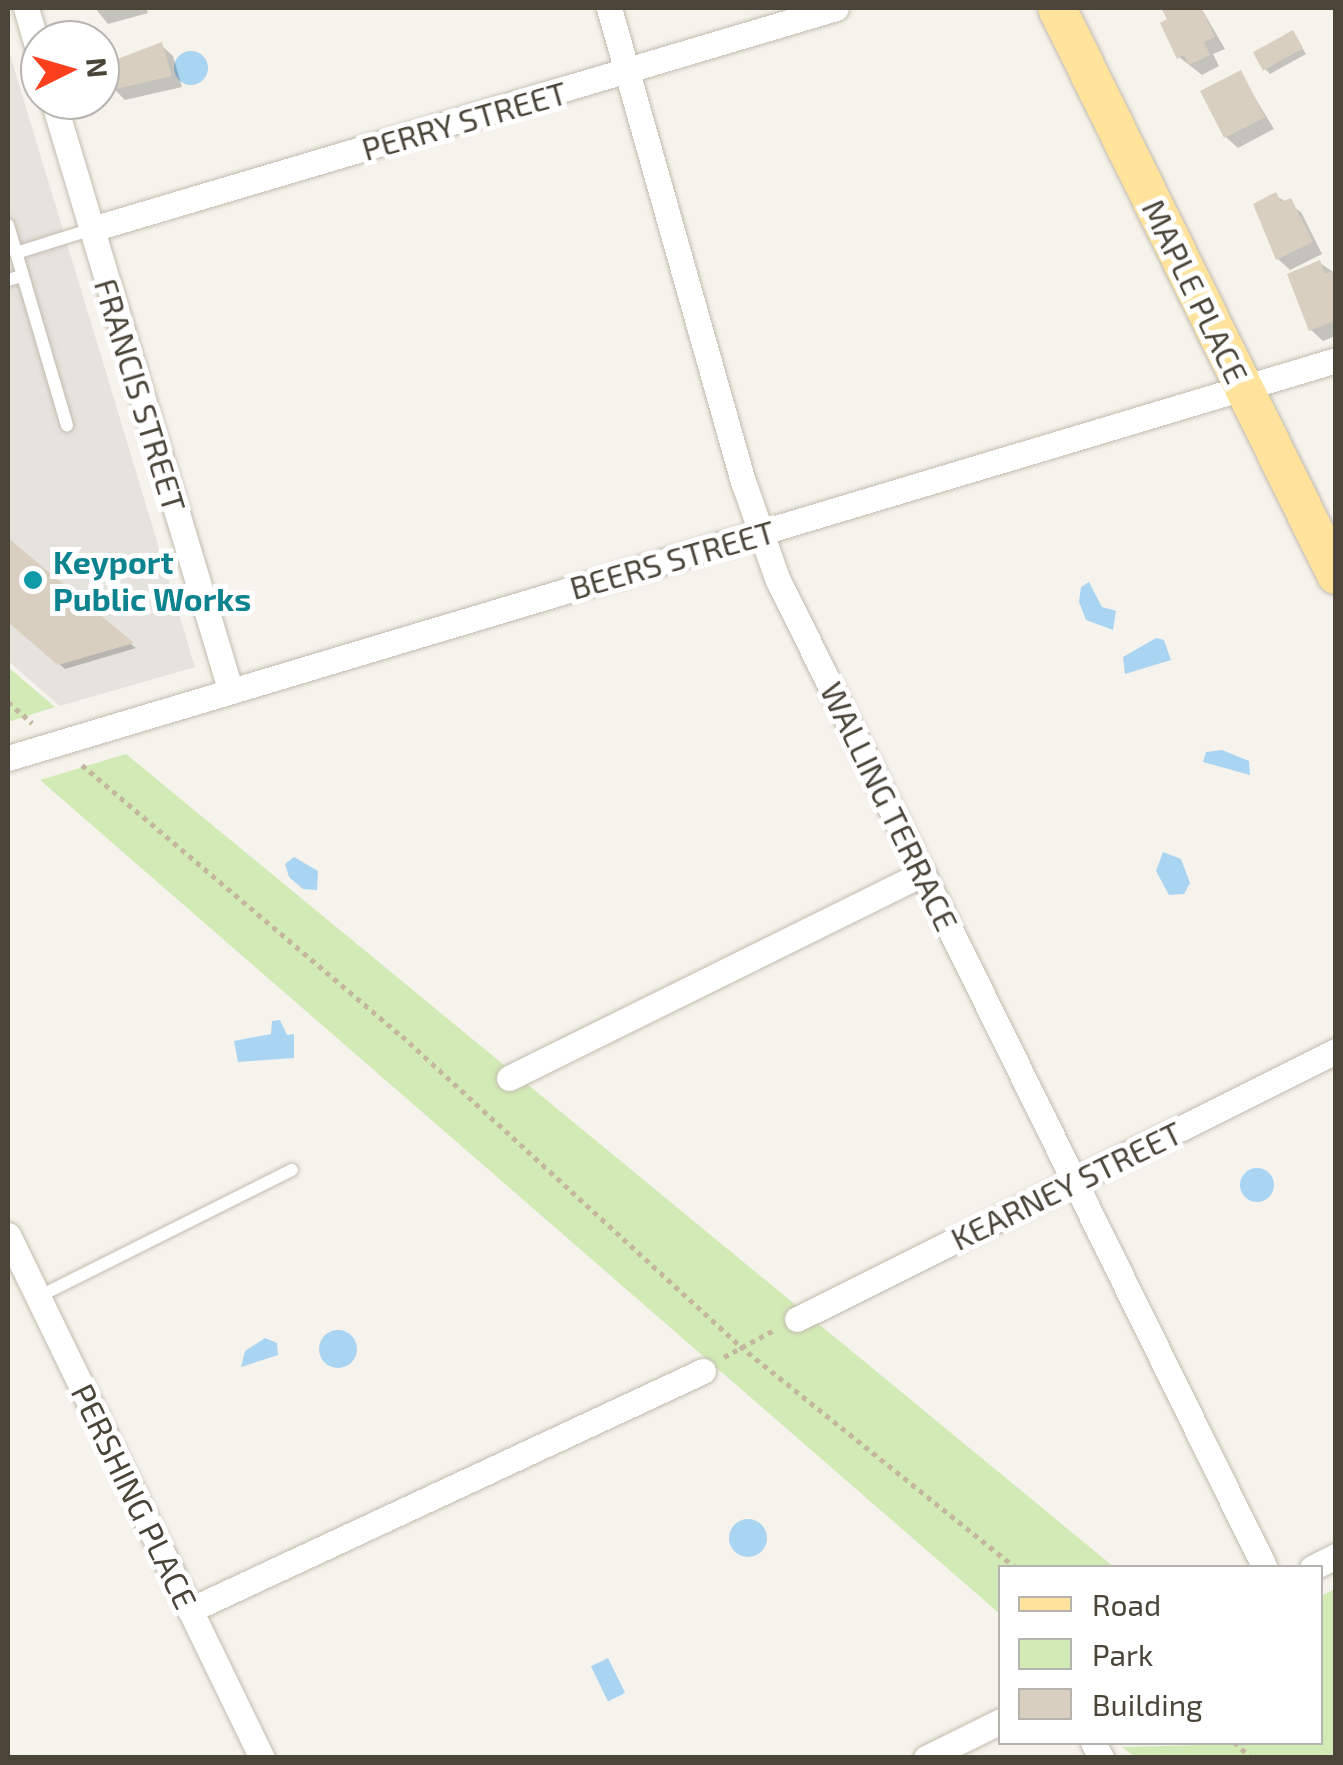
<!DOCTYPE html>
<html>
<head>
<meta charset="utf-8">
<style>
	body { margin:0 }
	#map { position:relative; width:1343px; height:1765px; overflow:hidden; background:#f6f3ec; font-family:"Exo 2",sans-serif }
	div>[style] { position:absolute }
	.industrial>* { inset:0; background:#e6e2dd }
	.green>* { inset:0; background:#d2eab5 }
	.water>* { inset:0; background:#a9d4f2; transform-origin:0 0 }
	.round { border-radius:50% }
	.shadow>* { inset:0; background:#0003 }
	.building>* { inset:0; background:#d8cfc1; transform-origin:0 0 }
	.path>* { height:5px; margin-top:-2.5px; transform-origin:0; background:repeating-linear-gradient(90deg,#c4b79f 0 5px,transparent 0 10px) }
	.roads { filter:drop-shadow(0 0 2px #c2bbae) drop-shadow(0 0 2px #c2bbae) }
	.lane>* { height:12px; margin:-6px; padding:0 6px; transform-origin:6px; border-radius:6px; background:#fff }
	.street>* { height:25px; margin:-12.5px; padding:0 12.5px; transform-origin:12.5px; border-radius:12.5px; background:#fff }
	.primary>* { height:38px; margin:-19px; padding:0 19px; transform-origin:19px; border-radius:19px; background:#ffe39c }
	.dots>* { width:28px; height:28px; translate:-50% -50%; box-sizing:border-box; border:5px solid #fff; border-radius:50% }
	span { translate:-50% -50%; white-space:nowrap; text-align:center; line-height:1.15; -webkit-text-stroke:10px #fff; paint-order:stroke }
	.street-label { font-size:32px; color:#4b4439 }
	.culture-label { font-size:32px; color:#0d838f; font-weight:700 }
	.left { translate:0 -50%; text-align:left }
	.frame { position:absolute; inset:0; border:10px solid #4b4439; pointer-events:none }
	.legend { position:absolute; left:998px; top:1565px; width:325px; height:180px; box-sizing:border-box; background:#fff; border:2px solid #b7b4b0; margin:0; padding:12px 18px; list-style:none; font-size:30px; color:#4b4439 }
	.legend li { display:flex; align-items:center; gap:20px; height:50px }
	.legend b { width:50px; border:2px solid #b7b4b0 }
	.north { position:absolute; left:20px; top:20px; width:100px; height:100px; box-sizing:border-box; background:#fff; border:2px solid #b7b4b0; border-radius:50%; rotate:85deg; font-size:28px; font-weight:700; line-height:40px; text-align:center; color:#4b4439 }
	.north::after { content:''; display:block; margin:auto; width:35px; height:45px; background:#fc3f1d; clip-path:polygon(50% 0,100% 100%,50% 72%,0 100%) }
</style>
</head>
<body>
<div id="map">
	<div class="industrial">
		<i style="clip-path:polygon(8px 48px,195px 667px,60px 706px,8px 661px)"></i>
	</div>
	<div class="green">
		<i style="clip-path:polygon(8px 667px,55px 707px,8px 722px)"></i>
		<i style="clip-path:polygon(126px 754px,1114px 1567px,1001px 1568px,1000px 1614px,40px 780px)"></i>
		<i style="clip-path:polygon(1335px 1589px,1335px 1757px,1135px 1757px,1122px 1747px,1320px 1742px,1321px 1596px)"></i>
	</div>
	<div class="water">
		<i class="round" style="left:174px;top:51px;width:34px;height:34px"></i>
		<i style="clip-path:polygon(1089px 582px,1102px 607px,1116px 611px,1113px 630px,1086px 620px,1079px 602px,1081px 587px)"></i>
		<i style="clip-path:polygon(1156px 638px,1164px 640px,1171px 660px,1125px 674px,1123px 657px)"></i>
		<i style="clip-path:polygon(1222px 750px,1249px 761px,1250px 775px,1203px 762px,1206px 752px)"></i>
		<i style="clip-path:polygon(1163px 852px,1181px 859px,1190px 883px,1184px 894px,1169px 895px,1156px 871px)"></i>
		<i style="clip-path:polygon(294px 857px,318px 871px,317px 890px,303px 889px,289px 877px,285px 864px)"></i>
		<i style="clip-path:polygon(280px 1020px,287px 1035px,294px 1034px,294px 1058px,238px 1062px,234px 1041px,271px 1034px,272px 1021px)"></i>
		<i class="round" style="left:1240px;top:1168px;width:34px;height:34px"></i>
		<i class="round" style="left:319px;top:1330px;width:38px;height:38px"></i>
		<i style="clip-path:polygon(265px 1338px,277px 1343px,278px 1355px,241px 1367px,245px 1351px)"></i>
		<i class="round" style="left:729px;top:1519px;width:38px;height:38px"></i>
		<i style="left:608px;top:1658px;width:39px;height:19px;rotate:64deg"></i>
	</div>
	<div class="shadow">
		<i style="clip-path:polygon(95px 8px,146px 8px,148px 13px,108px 24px)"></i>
		<i style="clip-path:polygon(1164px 8px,1201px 8px,1225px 49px,1213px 54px,1219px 66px,1202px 75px,1179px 57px)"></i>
		<i style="clip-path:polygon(1293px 33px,1306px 54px,1270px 74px,1265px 69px)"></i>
		<i style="clip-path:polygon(161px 45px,173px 56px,182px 87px,125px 100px,114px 89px)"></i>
		<i style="clip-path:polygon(1240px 73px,1274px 129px,1238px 148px,1226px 137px)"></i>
		<i style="clip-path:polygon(1275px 195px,1301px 212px,1322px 254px,1290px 270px,1278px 259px)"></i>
		<i style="clip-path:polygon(1320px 263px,1336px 274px,1336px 336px,1323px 341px,1311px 330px)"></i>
		<i style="clip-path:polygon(8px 541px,132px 645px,136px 648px,65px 669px,8px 619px)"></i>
	</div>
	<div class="building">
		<i style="clip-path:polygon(1161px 8px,1201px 8px,1215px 37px,1204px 42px,1210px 55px,1189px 65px,1184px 55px,1177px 59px,1160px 23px,1167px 19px)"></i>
		<i style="left:1293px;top:30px;width:21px;height:46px;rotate:61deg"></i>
		<i style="clip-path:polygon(162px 42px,172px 76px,112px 90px,104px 64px)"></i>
		<i style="left:1241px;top:70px;width:53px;height:46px;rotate:63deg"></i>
		<i style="clip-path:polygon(1276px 192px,1281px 202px,1291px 198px,1313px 242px,1276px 260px,1253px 204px)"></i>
		<i style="clip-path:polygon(1320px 260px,1325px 274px,1336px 270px,1336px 320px,1309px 331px,1287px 274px)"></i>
		<i style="clip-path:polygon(8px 538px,134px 643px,58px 665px,8px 622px)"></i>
	</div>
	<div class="path">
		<i style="left:8px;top:702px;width:32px;rotate:41deg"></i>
		<i style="left:82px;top:765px;width:419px;rotate:40.3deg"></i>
		<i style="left:402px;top:1036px;width:459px;rotate:42.5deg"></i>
		<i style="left:740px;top:1346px;width:354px;rotate:38.8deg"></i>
		<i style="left:724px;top:1357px;width:59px;rotate:-28.3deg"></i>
		<i style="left:1234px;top:1742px;width:24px;rotate:42deg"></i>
	</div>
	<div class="roads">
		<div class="lane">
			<i style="left:8px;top:225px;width:209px;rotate:73.6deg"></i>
			<i style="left:16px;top:253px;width:80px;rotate:-17.5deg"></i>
			<i style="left:8px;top:280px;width:15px;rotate:-16deg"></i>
			<i style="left:38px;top:1297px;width:284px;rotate:-26.6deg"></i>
		</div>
		<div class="street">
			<i style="left:26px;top:8px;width:50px;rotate:73.7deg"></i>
			<i style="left:609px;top:8px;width:495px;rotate:74.2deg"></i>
			<i style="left:744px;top:484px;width:100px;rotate:70.7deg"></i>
			<i style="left:777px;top:578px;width:1104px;rotate:63.76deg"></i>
			<i style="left:53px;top:100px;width:615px;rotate:73.27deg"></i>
			<i style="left:92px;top:229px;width:776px;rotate:-16.54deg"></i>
			<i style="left:8px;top:758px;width:1386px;rotate:-16.68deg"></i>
			<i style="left:509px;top:1078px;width:462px;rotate:-26.3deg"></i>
			<i style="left:8px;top:1235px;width:581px;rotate:64.1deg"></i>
			<i style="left:797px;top:1319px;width:602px;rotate:-26.44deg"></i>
			<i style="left:1312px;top:1568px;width:27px;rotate:-27deg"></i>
			<i style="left:190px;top:1610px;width:566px;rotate:-24.98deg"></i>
			<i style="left:1093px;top:1742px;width:18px;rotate:63deg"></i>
			<i style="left:926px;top:1758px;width:84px;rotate:-26.3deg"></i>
		</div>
		<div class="primary">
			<i style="left:1057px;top:8px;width:632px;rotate:63.8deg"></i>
		</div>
	</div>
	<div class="dots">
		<i style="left:33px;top:580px;background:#0f9aa8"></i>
	</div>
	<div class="street-label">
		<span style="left:464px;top:120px;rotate:-16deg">PERRY STREET</span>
		<span style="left:1196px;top:291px;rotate:64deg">MAPLE PLACE</span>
		<span style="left:141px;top:395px;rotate:73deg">FRANCIS STREET</span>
		<span style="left:672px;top:559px;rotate:-16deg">BEERS STREET</span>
		<span style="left:890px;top:806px;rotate:64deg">WALLING TERRACE</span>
		<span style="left:1066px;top:1185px;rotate:-26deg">KEARNEY STREET</span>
		<span style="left:135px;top:1496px;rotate:64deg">PERSHING PLACE</span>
	</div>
	<div class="culture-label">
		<span class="left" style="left:53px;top:580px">Keyport<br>Public Works</span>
	</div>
	<div class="frame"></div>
	<ul class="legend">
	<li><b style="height:12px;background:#ffe39c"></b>Road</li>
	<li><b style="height:28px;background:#d2eab5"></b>Park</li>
	<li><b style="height:28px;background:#d8cfc1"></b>Building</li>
	</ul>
	<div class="north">N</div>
</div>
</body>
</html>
